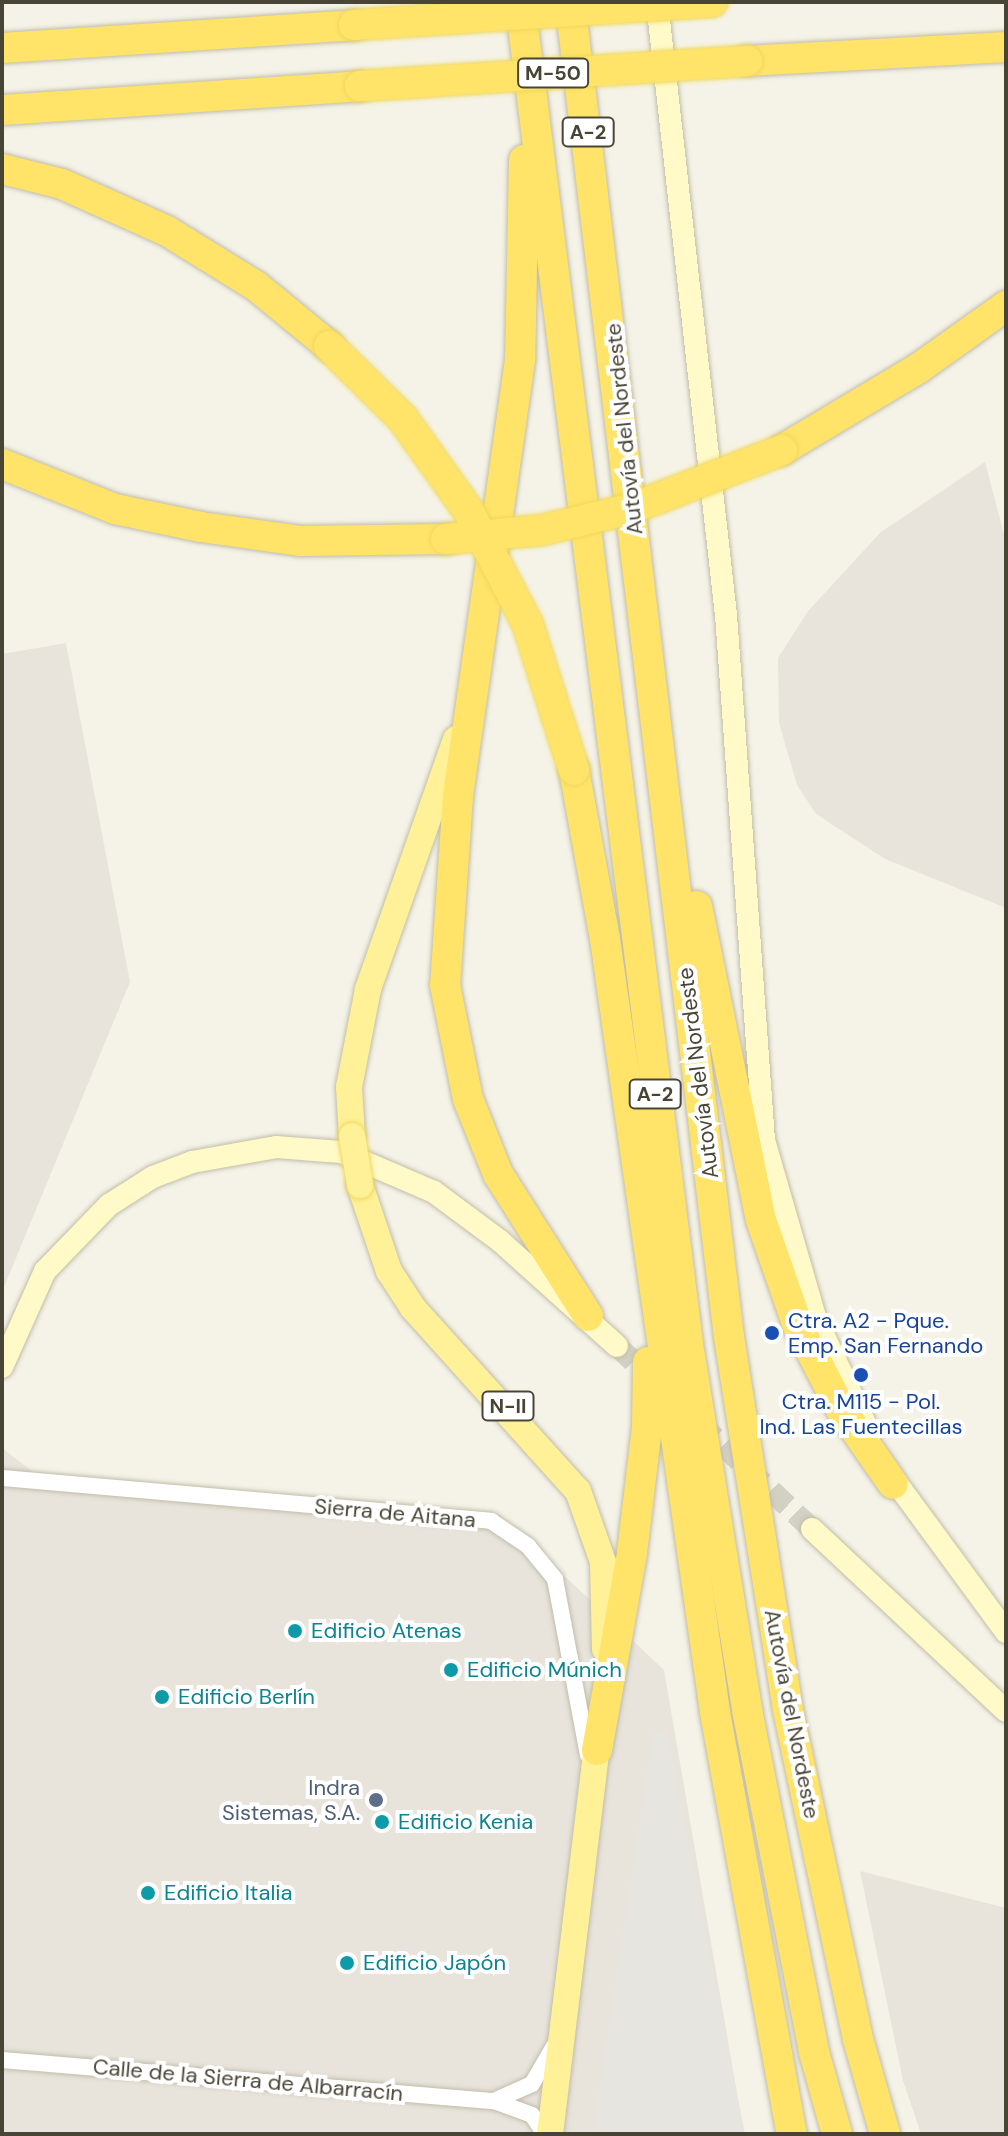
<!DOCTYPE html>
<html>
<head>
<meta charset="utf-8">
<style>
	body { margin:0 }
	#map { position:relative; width:1008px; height:2136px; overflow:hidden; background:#f5f3e8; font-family:"DM Sans",sans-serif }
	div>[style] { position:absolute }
	.industrial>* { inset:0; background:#e8e4dc }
	.parking>* { inset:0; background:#e6e5e0 }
	.secondary-tunnel>* { height:22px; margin-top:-11px; transform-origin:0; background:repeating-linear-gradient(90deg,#d3d0c4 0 22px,transparent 0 33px) }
	.roads { filter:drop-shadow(0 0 2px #c2bda9) drop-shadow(0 0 2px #c2bda9) }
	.minor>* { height:16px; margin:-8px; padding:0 8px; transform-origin:8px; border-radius:8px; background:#fff }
	.secondary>* { height:22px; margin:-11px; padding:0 11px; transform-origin:11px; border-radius:11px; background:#fffac8 }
	.primary>* { height:26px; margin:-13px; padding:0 13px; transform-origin:13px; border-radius:13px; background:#fff197 }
	.motorway>* { height:30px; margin:-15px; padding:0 15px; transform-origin:15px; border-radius:15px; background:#ffe469 }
	.bridges { filter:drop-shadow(0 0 2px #eed85d) drop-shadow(0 0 2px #eed85d) }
	.primary-bridge>* { height:26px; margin:-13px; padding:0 13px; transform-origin:13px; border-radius:13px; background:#fff197 }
	.motorway-bridge>* { height:30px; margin:-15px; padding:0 15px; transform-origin:15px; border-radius:15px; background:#ffe469 }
	.dots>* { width:22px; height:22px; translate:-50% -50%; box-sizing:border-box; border:4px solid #fff; border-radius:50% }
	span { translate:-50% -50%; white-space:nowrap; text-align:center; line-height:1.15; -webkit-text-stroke:8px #fff; paint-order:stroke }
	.shield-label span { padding:2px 6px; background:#fff; border:2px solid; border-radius:6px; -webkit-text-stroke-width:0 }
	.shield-label { font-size:20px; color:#494536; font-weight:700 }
	.street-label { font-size:22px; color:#494536 }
	.transit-label { font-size:22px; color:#164399 }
	.left { translate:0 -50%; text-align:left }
	.culture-label { font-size:22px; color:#0d838f }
	.service-label { font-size:22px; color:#4e5e75 }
	.right { translate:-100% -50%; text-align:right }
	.frame { position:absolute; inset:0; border:4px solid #494536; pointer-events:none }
</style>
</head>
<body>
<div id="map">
	<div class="industrial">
		<i style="clip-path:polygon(985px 462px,1006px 542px,1006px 908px,885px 859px,816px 814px,797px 785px,779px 723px,778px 658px,808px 611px,881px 532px)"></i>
		<i style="clip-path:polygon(66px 643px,130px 982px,2px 1292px,2px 654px)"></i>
		<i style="clip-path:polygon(2px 1448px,33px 1472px,500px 1515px,664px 1670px,744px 2134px,2px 2134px)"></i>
		<i style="clip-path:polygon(860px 1871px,1006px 1908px,1006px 2134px,921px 2134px,903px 2081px)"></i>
	</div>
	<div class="parking">
		<i style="clip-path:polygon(666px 1730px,745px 2134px,593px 2134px,653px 1733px)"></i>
	</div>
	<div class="secondary-tunnel">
		<i style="left:617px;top:1346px;width:51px;rotate:43.4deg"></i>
		<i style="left:699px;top:1423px;width:155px;rotate:43.2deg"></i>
	</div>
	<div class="roads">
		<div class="minor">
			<i style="left:2px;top:1478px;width:491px;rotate:5deg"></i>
			<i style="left:491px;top:1521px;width:45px;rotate:34deg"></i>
			<i style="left:528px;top:1546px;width:43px;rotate:50.7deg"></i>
			<i style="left:555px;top:1579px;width:179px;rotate:79.4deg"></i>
			<i style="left:2px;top:2060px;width:494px;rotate:4.8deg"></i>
			<i style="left:494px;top:2101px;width:40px;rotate:20.2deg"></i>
			<i style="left:532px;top:2115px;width:23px;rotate:56deg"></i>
			<i style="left:496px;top:2100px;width:39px;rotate:-24deg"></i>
			<i style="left:532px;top:2084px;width:44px;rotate:-59.9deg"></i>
		</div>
		<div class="secondary">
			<i style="left:657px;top:2px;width:617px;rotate:83.58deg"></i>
			<i style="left:726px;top:615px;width:526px;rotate:85.86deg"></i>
			<i style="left:764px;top:1140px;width:184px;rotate:73.9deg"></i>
			<i style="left:815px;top:1317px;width:127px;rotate:64.8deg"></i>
			<i style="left:2px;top:1367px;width:105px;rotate:-65.9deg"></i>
			<i style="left:45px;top:1271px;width:92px;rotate:-45.9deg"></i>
			<i style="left:109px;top:1205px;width:52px;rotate:-32.5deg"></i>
			<i style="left:153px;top:1177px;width:42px;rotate:-21deg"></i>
			<i style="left:192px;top:1162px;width:85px;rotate:-10.1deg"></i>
			<i style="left:276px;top:1147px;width:65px;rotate:4.4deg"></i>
			<i style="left:341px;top:1152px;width:101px;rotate:23.3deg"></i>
			<i style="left:434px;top:1192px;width:82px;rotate:36.6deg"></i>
			<i style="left:500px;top:1241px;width:157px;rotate:41.9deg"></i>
			<i style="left:887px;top:1470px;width:201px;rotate:53.7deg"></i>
			<i style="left:812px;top:1529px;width:266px;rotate:43.2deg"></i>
		</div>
		<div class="primary">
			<i style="left:352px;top:1136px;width:49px;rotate:-93.5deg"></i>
			<i style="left:349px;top:1087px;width:100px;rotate:-79deg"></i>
			<i style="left:368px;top:989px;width:265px;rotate:-70.6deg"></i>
			<i style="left:360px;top:1185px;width:91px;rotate:71.4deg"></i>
			<i style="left:389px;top:1271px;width:44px;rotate:57deg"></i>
			<i style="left:413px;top:1308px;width:246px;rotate:48deg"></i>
			<i style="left:578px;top:1491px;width:75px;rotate:70.6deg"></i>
			<i style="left:603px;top:1562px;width:87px;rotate:88.7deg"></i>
			<i style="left:550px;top:2134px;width:405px;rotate:-83.1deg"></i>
		</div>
		<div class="motorway">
			<i style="left:520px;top:2px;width:1352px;rotate:82.86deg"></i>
			<i style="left:688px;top:1344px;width:371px;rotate:80.8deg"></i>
			<i style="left:747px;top:1710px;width:349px;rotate:78.9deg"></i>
			<i style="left:814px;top:2052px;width:85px;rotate:74.3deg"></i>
			<i style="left:570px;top:2px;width:1344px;rotate:83.21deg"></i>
			<i style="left:729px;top:1337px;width:373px;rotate:81deg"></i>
			<i style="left:787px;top:1705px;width:341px;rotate:78deg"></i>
			<i style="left:858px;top:2039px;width:99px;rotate:74.1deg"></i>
			<i style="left:2px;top:48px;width:353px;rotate:-3.7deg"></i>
			<i style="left:747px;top:61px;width:259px;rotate:-3.1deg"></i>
			<i style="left:2px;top:110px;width:359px;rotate:-3.8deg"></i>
			<i style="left:524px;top:160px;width:200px;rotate:91.1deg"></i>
			<i style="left:520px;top:360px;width:440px;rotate:98.1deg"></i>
			<i style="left:458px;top:796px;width:189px;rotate:93.9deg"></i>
			<i style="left:445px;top:985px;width:116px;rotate:78.6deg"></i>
			<i style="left:468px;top:1099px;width:81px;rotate:68.2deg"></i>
			<i style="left:498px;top:1174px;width:168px;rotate:57.6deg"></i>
			<i style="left:2px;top:169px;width:62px;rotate:14deg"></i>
			<i style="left:62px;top:184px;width:115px;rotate:24.1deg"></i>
			<i style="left:167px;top:231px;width:105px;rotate:31.7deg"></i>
			<i style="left:256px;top:286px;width:94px;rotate:39.4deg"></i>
			<i style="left:782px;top:450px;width:160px;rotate:-30.9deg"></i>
			<i style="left:919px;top:368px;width:107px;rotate:-35.5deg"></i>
			<i style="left:2px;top:464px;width:122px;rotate:21.7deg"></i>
			<i style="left:115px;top:509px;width:88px;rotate:11.8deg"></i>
			<i style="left:201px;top:527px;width:100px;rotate:8deg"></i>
			<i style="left:300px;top:541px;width:146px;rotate:-0.8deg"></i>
			<i style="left:574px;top:770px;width:172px;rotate:79.6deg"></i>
			<i style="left:605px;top:939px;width:781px;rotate:81.9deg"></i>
			<i style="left:715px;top:1712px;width:429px;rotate:79.7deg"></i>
			<i style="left:697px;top:906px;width:320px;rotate:78.5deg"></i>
			<i style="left:761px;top:1220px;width:112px;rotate:70.8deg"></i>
			<i style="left:798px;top:1326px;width:93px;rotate:62.6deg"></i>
			<i style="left:841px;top:1409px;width:91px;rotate:55.3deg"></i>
			<i style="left:597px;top:1750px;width:200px;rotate:-79.9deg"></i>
			<i style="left:632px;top:1553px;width:126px;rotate:-83.2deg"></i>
			<i style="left:647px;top:1428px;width:66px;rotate:-89.1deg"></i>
		</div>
	</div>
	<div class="bridges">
		<div class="primary-bridge">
			<i style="left:352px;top:1136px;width:50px;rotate:80.7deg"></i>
		</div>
		<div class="motorway-bridge">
			<i style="left:354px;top:25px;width:359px;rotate:-3.7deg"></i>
			<i style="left:360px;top:86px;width:388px;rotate:-3.7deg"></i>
			<i style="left:329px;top:346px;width:104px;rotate:44.6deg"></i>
			<i style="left:403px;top:419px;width:112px;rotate:54.5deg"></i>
			<i style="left:468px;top:510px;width:130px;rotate:62.4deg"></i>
			<i style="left:528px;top:625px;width:152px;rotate:72.4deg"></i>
			<i style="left:446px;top:539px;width:96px;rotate:-5.4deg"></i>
			<i style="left:542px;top:530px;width:90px;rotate:-13.4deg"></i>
			<i style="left:630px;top:509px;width:163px;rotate:-21.2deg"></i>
		</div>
	</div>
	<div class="dots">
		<i style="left:772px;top:1333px;background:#1a4fb4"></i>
		<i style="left:861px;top:1375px;background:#1a4fb4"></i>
		<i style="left:295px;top:1631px;background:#0f9aa8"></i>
		<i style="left:451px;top:1670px;background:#0f9aa8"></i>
		<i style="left:162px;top:1697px;background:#0f9aa8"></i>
		<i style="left:376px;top:1800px;background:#5c6f8a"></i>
		<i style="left:382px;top:1822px;background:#0f9aa8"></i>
		<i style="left:148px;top:1893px;background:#0f9aa8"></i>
		<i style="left:347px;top:1963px;background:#0f9aa8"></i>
	</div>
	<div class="shield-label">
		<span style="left:553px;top:73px">M-50</span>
		<span style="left:588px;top:132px">A-2</span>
		<span style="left:655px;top:1094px">A-2</span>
		<span style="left:508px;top:1406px">N-II</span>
	</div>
	<div class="street-label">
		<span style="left:624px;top:429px;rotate:-96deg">Autovía del Nordeste</span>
		<span style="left:698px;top:1073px;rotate:-97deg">Autovía del Nordeste</span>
		<span style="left:395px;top:1513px;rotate:5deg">Sierra de Aitana</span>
		<span style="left:792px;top:1714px;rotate:79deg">Autovía del Nordeste</span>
		<span style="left:248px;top:2080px;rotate:5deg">Calle de la Sierra de Albarracín</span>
	</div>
	<div class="transit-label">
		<span class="left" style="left:788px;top:1333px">Ctra. A2 - Pque.<br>Emp. San Fernando</span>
		<span style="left:861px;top:1414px">Ctra. M115 - Pol.<br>Ind. Las Fuentecillas</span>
	</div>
	<div class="culture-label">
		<span class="left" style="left:311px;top:1631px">Edificio Atenas</span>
		<span class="left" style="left:467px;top:1670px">Edificio Múnich</span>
		<span class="left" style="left:178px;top:1697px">Edificio Berlín</span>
		<span class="left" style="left:398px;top:1822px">Edificio Kenia</span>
		<span class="left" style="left:164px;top:1893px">Edificio Italia</span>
		<span class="left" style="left:363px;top:1963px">Edificio Japón</span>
	</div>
	<div class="service-label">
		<span class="right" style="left:360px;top:1800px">Indra<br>Sistemas, S.A.</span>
	</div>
	<div class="frame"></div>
</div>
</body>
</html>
